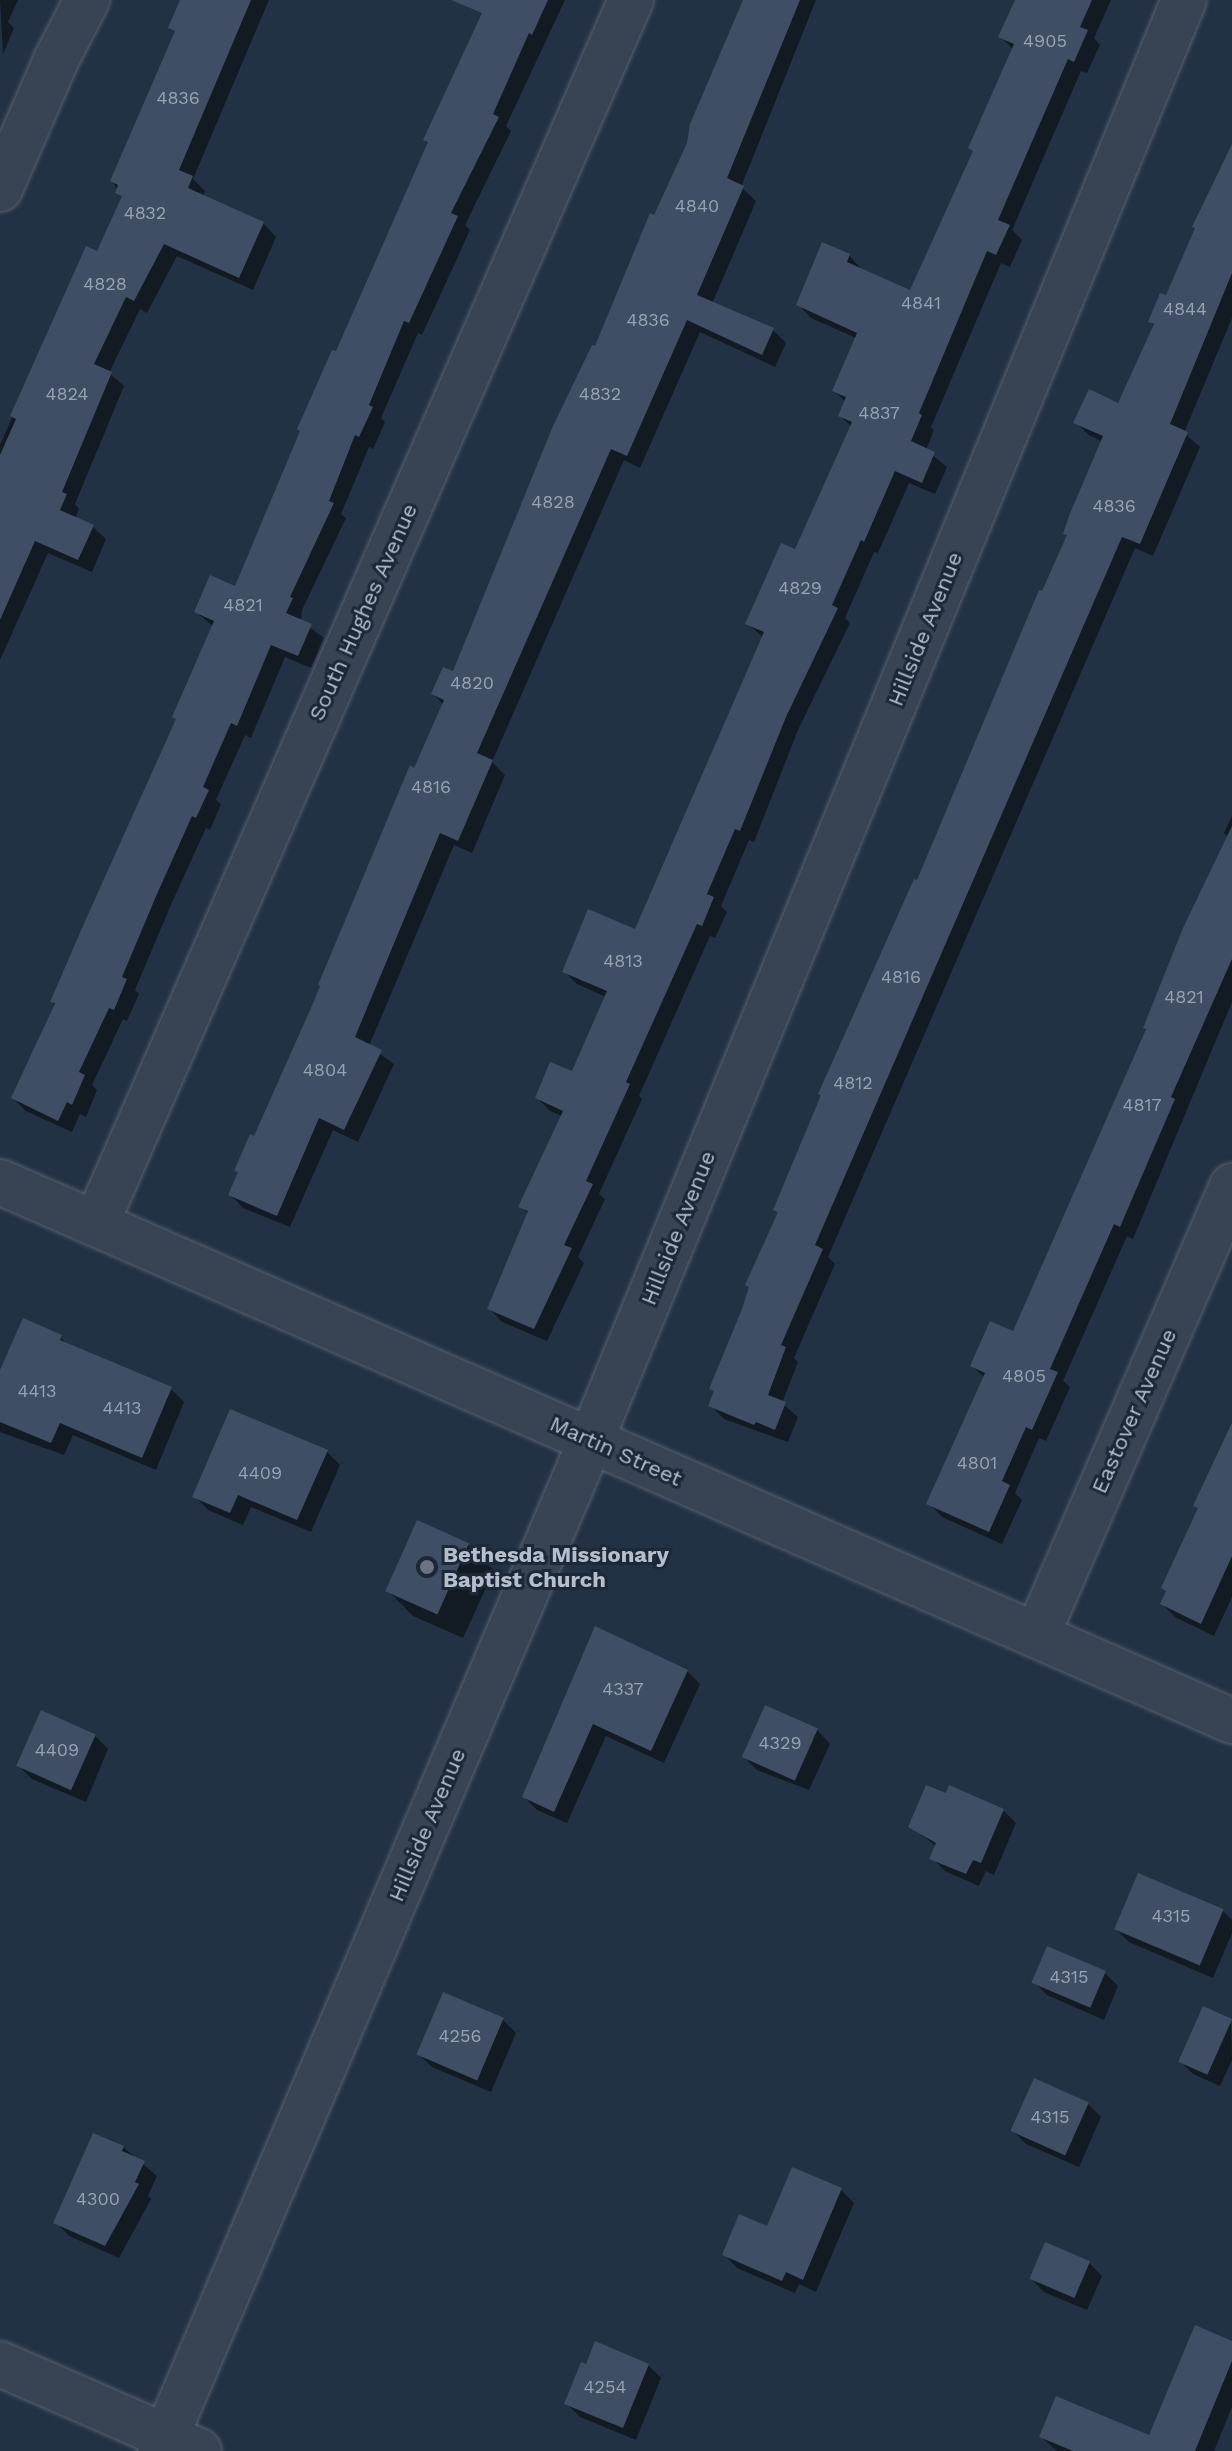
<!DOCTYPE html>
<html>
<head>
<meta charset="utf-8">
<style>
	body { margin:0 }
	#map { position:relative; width:1232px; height:2451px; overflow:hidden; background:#233144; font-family:"Work Sans",sans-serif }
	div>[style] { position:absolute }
	.shadow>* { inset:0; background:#0007 }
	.building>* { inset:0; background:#3f4e64; transform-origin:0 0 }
	.roads { filter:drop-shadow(0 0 2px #566170) drop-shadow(0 0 2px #566170) }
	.minor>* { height:44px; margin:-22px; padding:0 22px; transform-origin:22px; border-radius:22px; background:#384353 }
	.dots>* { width:22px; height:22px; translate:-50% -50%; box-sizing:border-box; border:4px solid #1c2838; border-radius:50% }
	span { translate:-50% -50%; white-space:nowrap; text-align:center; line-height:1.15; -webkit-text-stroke:6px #1c2838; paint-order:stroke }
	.number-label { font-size:18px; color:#98a2b3 }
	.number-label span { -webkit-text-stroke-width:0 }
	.street-label { font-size:22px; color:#b5becd }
	.poi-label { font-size:22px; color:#b5becd; font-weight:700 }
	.left { translate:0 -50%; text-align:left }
</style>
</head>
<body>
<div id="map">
	<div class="shadow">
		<i style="clip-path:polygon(0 0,18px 0,8px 22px,14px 28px,3px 54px)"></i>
		<i style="clip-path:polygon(183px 0,269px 0,193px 179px,205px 191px,203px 196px,263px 223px,276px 237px,253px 290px,177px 256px,147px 313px,140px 309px,109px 373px,124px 386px,75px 504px,79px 509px,75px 519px,92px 526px,106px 539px,92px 572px,48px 553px,0 660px,0 445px,87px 248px,98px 254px,123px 198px,112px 181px,177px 33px,171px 28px)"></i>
		<i style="clip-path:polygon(489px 0,565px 0,506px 126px,511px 131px,465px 225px,470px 230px,422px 335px,418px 333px,381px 418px,385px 422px,373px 449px,369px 447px,341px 514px,346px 518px,302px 610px,301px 621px,324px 638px,311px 668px,285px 657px,251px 738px,245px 735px,216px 800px,221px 804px,210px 830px,206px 828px,170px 907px,135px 990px,139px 994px,127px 1021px,123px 1019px,92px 1085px,97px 1090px,86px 1117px,80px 1114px,72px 1132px,26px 1111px,13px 1098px,178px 720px,214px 627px,196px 612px,236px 589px,429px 144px,425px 140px)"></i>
		<i style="clip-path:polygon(744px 0,816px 0,741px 187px,756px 201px,712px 304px,773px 330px,786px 343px,775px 367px,700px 332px,640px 468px,624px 460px,492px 762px,505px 775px,472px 853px,454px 845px,369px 1046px,394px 1064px,358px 1142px,333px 1130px,290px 1227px,243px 1208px,230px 1194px,444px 705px,433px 694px,454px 674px,689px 143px)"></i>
		<i style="clip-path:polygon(1017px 0,1111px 0,1094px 38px,1100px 45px,1087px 73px,1081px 71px,1012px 230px,1022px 240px,1010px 267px,1001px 263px,931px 427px,934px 430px,926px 450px,947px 467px,935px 494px,909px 483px,878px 553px,874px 552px,845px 618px,850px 623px,798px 730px,754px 842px,749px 840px,721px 906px,727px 912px,715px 938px,710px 936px,639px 1096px,642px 1099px,599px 1194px,605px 1199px,578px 1257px,584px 1263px,547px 1341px,502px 1322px,489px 1308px,529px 1214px,521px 1206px,562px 1116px,550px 1111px,537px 1098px,573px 1073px,606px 997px,577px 984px,564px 971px,636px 931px,764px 638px,747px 623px,796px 552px,852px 427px,840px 416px,846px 402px,834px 391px,856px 338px,811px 318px,798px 304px,849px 255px,862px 270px,911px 293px,975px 153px,970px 148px,1014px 50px,1001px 37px)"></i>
		<i style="clip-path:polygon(1232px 148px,1232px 318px,1184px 433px,1200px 447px,1153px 556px,1135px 548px,828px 1257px,835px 1264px,794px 1358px,798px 1362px,782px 1403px,798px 1417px,788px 1442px,724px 1419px,711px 1406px,779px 1213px,776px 1210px,1068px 536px,1103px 442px,1089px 435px,1075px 422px,1119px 405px,1155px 326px,1150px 321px,1167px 298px)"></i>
		<i style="clip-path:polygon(1232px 816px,1232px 1002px,1133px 1239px,1127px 1236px,1063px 1381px,1070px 1387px,1046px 1441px,1039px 1438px,1015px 1493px,1022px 1500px,1002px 1544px,942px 1517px,929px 1503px,985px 1378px,972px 1366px,1014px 1334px,1229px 837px,1224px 833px)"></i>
		<i style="clip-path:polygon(60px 1337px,69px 1346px,171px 1389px,184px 1402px,156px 1470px,73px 1435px,64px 1455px,0 1432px,0 1375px)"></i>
		<i style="clip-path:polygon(1232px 1421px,1232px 1597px,1214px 1636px,1175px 1617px,1162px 1604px,1200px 1509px,1202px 1488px)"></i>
		<i style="clip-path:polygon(327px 1452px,340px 1465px,311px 1532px,251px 1507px,243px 1525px,208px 1510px,195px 1496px)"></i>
		<i style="clip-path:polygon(468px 1545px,494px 1570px,463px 1638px,413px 1616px,388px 1591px)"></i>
		<i style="clip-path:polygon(596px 1629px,687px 1671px,700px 1684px,664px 1763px,606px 1736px,567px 1823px,537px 1810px,524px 1797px)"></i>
		<i style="clip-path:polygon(817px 1730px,830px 1744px,809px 1790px,757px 1770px,744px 1757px)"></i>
		<i style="clip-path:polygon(95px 1736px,108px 1749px,86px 1802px,32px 1779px,19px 1766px)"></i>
		<i style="clip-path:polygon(947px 1795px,1003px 1810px,1016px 1823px,994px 1875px,986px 1871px,979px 1886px,945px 1871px,932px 1858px,937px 1847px,911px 1826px)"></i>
		<i style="clip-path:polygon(1223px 1911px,1232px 1920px,1232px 1933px,1213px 1978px,1129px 1942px,1116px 1929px)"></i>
		<i style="clip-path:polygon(1105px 1973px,1118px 1986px,1104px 2020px,1047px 1995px,1034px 1982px)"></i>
		<i style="clip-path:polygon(503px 2020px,516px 2033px,491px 2092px,432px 2067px,418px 2054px)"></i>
		<i style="clip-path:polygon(1231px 2021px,1232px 2060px,1220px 2086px,1193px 2074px,1180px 2061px)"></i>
		<i style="clip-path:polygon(1088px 2104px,1101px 2117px,1079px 2167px,1026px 2144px,1013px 2131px)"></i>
		<i style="clip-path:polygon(123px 2147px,157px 2176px,148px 2196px,151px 2199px,119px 2258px,69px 2236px,56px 2222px)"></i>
		<i style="clip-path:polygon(841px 2190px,854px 2203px,816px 2292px,799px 2284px,795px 2293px,737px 2268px,724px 2254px)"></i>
		<i style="clip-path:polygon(1089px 2263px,1102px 2276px,1087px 2310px,1044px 2292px,1031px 2279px)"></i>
		<i style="clip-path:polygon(1232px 2343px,1232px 2407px,1214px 2451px,1057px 2451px,1041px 2437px,1150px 2438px)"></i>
		<i style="clip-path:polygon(648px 2365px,661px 2378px,636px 2440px,580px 2417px,567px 2404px,587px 2367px)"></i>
	</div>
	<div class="building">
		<i style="clip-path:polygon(180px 0,251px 0,179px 170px,193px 176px,188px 188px,264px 222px,239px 278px,164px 244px,134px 301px,126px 297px,94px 364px,112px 372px,62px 492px,67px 494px,60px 510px,94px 525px,78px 560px,35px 541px,0 620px,0 455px,16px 419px,10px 416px,86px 246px,97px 251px,122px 196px,115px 193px,118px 185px,110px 181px,175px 31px,168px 28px)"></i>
		<i style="clip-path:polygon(451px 0,548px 0,532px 35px,529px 33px,493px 114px,499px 117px,451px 213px,458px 216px,409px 323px,404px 321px,369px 405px,373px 407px,359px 437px,355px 435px,329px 501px,334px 503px,290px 597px,293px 598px,286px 613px,312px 624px,298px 656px,271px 645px,237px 726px,231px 723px,203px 787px,209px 790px,196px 818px,192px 816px,157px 894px,122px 977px,127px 979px,114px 1010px,109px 1008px,79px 1072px,85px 1075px,72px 1105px,67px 1102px,58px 1121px,11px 1098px,55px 1003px,50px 1002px,86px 919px,176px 719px,172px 717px,214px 621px,194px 612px,210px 575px,235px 586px,300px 431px,297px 429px,332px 350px,336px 351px,428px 142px,423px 140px,482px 13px)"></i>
		<i style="clip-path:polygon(743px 0,800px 0,727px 178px,744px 186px,697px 295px,774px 328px,762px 355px,687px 320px,627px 456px,611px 449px,477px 753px,493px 760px,458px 841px,440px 833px,355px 1037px,382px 1050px,344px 1130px,319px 1118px,277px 1216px,228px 1195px,238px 1172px,234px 1171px,250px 1134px,254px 1136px,314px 1001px,320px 986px,318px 985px,410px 765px,414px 768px,444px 700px,431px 694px,443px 667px,453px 671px,553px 426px,592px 345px,595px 346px,650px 213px,654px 215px,687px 143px,690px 124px)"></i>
		<i style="clip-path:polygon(1015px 0,1092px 0,1080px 27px,1088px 30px,1074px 62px,1068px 59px,998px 220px,1010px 225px,996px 255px,987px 251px,919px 413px,922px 415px,911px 441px,935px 452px,922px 483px,895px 471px,864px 542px,861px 540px,832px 605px,838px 608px,786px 717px,740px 831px,735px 829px,707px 894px,714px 897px,702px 926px,697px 924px,626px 1082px,630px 1084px,586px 1181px,593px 1184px,564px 1245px,572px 1248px,534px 1329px,487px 1309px,528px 1211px,518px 1207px,563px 1111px,535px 1098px,550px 1062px,572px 1071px,607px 991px,562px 972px,588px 909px,635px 929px,764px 632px,745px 624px,781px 543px,795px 549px,852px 422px,838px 416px,846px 397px,832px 391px,857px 333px,796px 305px,822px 242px,850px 254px,847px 262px,910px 290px,973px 151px,968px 148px,1014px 44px,998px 37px)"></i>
		<i style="clip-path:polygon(1232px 144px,1232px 273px,1170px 424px,1188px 432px,1140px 544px,1122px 537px,815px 1245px,823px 1249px,781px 1345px,786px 1347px,768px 1395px,786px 1402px,775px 1430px,756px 1422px,754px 1425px,708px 1406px,714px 1391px,709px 1389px,742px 1309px,749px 1287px,745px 1285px,778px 1212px,773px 1210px,821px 1095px,818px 1094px,914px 879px,917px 880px,1039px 590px,1042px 591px,1067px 535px,1063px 534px,1069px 516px,1103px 436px,1073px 423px,1089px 389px,1118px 403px,1154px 324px,1148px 322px,1160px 293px,1166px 295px,1195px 228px,1192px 227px)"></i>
		<i style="clip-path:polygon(1232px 826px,1232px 959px,1171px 1097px,1175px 1099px,1120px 1227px,1114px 1224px,1050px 1369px,1058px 1372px,1032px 1430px,1026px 1427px,1002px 1481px,1010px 1485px,989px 1532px,926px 1504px,985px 1373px,970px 1366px,990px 1321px,1013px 1331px,1146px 1029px,1143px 1028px,1183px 928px)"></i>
		<i style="clip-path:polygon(23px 1318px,62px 1335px,60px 1340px,172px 1387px,142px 1458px,60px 1423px,51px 1443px,0 1422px,0 1370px)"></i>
		<i style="clip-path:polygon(230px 1409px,328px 1450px,297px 1520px,238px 1495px,230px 1513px,192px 1497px)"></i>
		<i style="clip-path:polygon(1232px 1422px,1232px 1556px,1201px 1624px,1160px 1604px,1166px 1591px,1161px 1588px,1198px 1508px,1193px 1506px)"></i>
		<i style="left:417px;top:1520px;width:57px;height:78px;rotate:24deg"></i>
		<i style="clip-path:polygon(595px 1626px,688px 1670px,651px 1751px,593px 1724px,554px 1812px,522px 1797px)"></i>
		<i style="left:765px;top:1705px;width:58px;height:57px;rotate:24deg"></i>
		<i style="left:41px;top:1710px;width:60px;height:61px;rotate:24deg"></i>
		<i style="clip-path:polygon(926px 1785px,946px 1793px,949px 1785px,1004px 1809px,981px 1863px,973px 1860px,966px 1874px,929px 1859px,936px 1843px,908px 1827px)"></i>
		<i style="left:1138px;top:1873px;width:93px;height:61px;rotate:23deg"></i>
		<i style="left:1047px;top:1946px;width:64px;height:40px;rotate:23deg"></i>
		<i style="left:443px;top:1992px;width:66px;height:68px;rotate:23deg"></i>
		<i style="left:1203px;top:2006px;width:32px;height:61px;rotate:24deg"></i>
		<i style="left:1034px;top:2078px;width:60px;height:58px;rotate:24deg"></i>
		<i style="clip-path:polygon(93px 2133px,124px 2146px,122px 2151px,145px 2161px,135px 2182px,139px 2184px,105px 2246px,53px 2223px)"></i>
		<i style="clip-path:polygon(792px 2167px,842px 2188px,803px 2280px,786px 2272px,782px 2281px,722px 2255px,739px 2214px,767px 2226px)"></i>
		<i style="left:1045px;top:2242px;width:49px;height:40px;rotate:23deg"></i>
		<i style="clip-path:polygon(1195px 2325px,1232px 2341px,1232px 2361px,1195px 2451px,1073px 2451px,1039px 2437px,1056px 2396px,1149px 2435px)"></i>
		<i style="clip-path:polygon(595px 2341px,649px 2364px,623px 2428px,564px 2404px,581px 2362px,586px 2364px)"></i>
	</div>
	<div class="roads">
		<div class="minor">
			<i style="left:0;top:189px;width:141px;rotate:-66.5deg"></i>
			<i style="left:56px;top:60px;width:68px;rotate:-62.7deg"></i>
			<i style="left:0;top:1182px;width:1345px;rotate:23.63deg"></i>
			<i style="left:96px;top:1224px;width:1336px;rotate:-66.39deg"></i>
			<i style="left:1037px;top:1635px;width:490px;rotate:-66.5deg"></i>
			<i style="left:0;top:2364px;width:217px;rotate:23.6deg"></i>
			<i style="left:160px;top:2451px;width:1099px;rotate:-66.91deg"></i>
			<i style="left:591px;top:1440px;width:1557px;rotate:-67.62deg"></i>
		</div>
	</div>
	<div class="dots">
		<i style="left:427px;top:1567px;background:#6b7280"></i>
	</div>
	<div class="number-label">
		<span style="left:1045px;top:41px">4905</span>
		<span style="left:178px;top:98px">4836</span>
		<span style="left:697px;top:206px">4840</span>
		<span style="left:145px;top:213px">4832</span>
		<span style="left:105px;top:284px">4828</span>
		<span style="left:921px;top:303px">4841</span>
		<span style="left:1185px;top:309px">4844</span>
		<span style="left:648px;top:320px">4836</span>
		<span style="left:67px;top:394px">4824</span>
		<span style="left:600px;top:394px">4832</span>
		<span style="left:879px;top:413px">4837</span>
		<span style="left:553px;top:502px">4828</span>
		<span style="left:1114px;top:506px">4836</span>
		<span style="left:800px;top:588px">4829</span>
		<span style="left:243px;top:605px">4821</span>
		<span style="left:472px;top:683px">4820</span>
		<span style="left:431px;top:787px">4816</span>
		<span style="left:623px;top:961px">4813</span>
		<span style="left:901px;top:977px">4816</span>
		<span style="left:1184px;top:997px">4821</span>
		<span style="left:325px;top:1070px">4804</span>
		<span style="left:853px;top:1083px">4812</span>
		<span style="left:1142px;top:1105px">4817</span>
		<span style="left:1024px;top:1376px">4805</span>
		<span style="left:37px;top:1391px">4413</span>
		<span style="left:122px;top:1408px">4413</span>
		<span style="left:977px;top:1463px">4801</span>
		<span style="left:260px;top:1473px">4409</span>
		<span style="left:623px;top:1689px">4337</span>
		<span style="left:780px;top:1743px">4329</span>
		<span style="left:57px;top:1750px">4409</span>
		<span style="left:1171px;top:1916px">4315</span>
		<span style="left:1069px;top:1977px">4315</span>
		<span style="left:460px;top:2036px">4256</span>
		<span style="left:1050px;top:2117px">4315</span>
		<span style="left:98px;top:2199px">4300</span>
		<span style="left:605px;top:2387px">4254</span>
	</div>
	<div class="street-label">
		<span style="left:363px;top:612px;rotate:-66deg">South Hughes Avenue</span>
		<span style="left:925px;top:629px;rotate:-68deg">Hillside Avenue</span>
		<span style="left:678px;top:1228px;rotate:-68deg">Hillside Avenue</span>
		<span style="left:1134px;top:1411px;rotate:-66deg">Eastover Avenue</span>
		<span style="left:616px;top:1451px;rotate:24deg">Martin Street</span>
		<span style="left:427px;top:1825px;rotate:-67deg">Hillside Avenue</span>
	</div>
	<div class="poi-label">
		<span class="left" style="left:443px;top:1567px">Bethesda Missionary<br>Baptist Church</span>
	</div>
</div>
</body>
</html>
